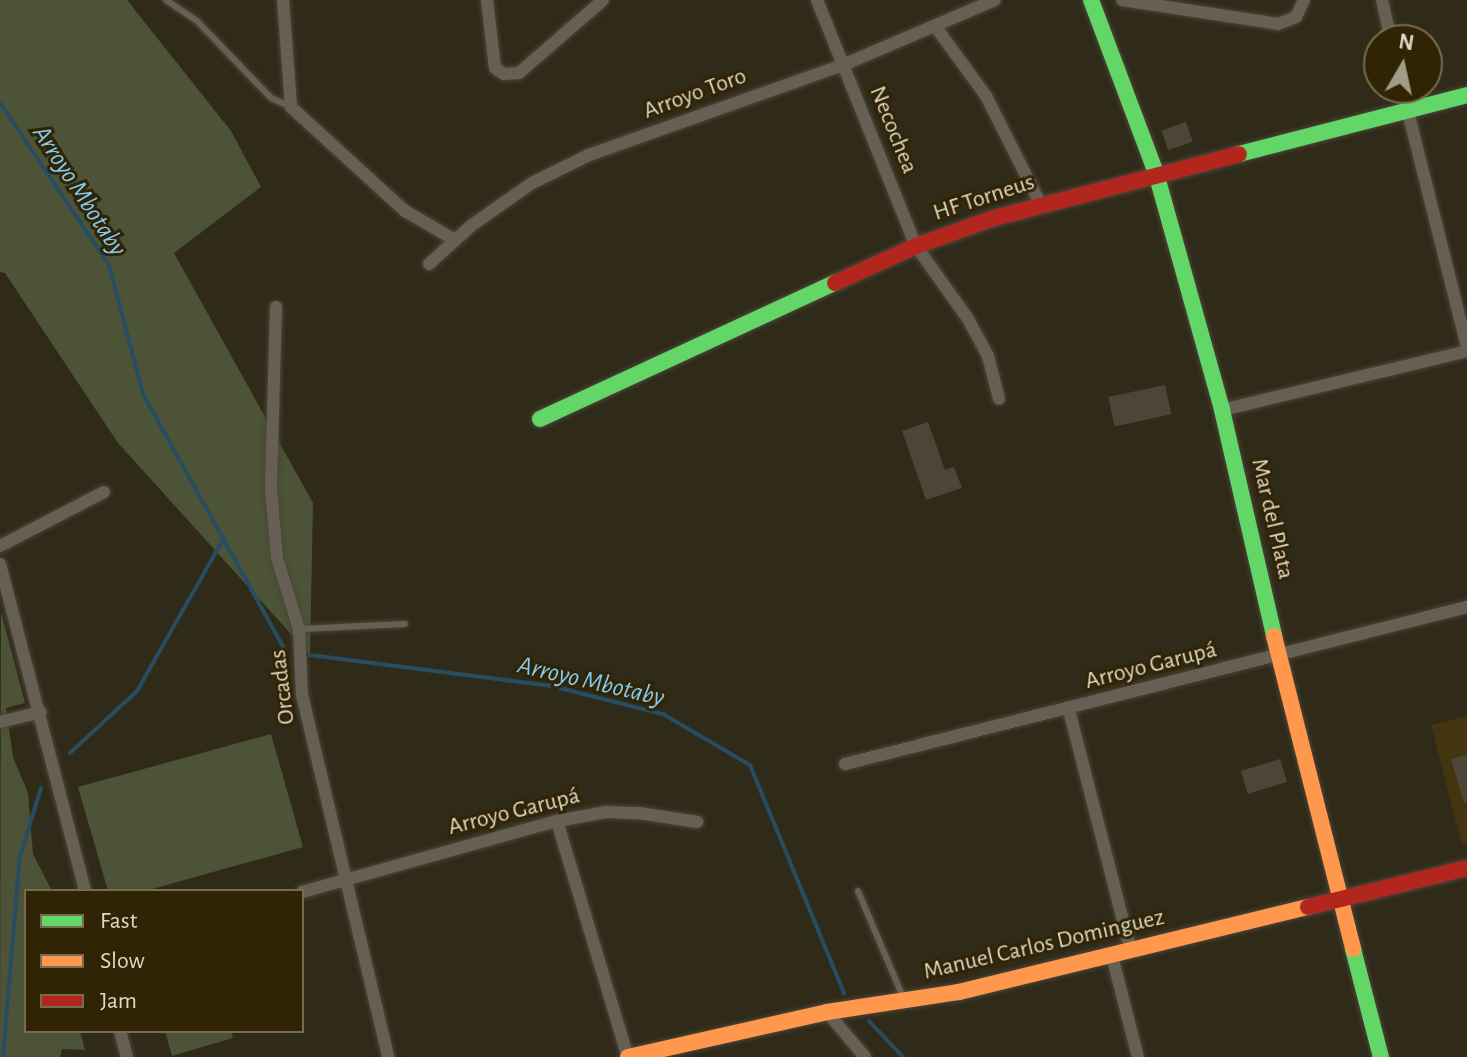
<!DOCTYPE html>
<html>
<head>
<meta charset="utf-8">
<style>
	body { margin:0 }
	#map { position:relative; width:1467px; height:1057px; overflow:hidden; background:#302a19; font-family:"Alegreya Sans",sans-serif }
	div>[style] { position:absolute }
	.built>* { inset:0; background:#43350f }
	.green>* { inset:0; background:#4c5336 }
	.stream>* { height:4px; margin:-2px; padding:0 2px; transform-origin:2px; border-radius:2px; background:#274d62 }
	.building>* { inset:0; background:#4c4639; transform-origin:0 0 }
	.roads { filter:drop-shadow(0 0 2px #4b4639) drop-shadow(0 0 2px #4b4639) }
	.lane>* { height:6px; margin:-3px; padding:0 3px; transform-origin:3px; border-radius:3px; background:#666054 }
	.street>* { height:12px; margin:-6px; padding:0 6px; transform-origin:6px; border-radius:6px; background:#666054 }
	.fast>* { height:16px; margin:-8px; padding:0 8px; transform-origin:8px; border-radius:8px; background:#63d668 }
	.slow>* { height:16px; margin:-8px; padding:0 8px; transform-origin:8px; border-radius:8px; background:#ff974d }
	.jam>* { height:16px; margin:-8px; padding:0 8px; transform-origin:8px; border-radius:8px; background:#b3261e }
	span { translate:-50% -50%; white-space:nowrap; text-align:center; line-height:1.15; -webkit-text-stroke:6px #302404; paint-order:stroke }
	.street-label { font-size:24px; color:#dfd8c6 }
	.water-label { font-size:26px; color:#84caf4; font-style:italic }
	.legend { position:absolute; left:24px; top:889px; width:280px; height:144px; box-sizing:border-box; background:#302404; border:2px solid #766c52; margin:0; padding:10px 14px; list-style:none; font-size:24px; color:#dfd8c6 }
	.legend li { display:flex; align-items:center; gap:16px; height:40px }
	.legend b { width:40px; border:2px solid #766c52 }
	.north { position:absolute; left:1363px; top:24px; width:80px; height:80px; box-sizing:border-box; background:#302404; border:2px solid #766c52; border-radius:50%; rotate:9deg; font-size:22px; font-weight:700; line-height:32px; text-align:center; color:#dfd8c6 }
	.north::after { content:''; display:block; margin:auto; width:28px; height:36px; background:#a29b89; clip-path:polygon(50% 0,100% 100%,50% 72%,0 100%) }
</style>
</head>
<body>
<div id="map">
	<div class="built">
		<i style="clip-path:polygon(1467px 716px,1467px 844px,1462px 845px,1431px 725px)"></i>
	</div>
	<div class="green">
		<i style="clip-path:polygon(0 0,127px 0,231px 131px,261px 187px,174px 253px,313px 503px,310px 655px,118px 443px,5px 273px,0 272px)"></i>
		<i style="clip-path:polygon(1px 612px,25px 703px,6px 708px,13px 757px,28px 793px,33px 854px,52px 891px,26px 891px,26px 1031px,80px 1031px,85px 1050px,62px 1049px,60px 1057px,0 1057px)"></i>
		<i style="clip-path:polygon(271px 734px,303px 847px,145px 891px,108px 891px,78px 787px)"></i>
		<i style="clip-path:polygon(165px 1031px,231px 1031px,233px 1038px,172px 1056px)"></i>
	</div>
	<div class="stream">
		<i style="left:0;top:103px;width:195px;rotate:56.1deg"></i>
		<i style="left:109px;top:265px;width:133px;rotate:75.2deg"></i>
		<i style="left:143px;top:394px;width:289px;rotate:61deg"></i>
		<i style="left:310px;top:655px;width:244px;rotate:7.3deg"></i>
		<i style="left:552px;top:686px;width:114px;rotate:14.2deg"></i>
		<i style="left:663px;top:714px;width:101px;rotate:30.4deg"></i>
		<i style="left:750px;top:765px;width:247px;rotate:67.6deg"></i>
		<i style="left:70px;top:753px;width:91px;rotate:-42.8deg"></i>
		<i style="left:137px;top:691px;width:176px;rotate:-60.4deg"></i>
		<i style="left:869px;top:1021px;width:50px;rotate:46.6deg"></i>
		<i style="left:3px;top:1057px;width:202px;rotate:-85.2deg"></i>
		<i style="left:20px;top:856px;width:71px;rotate:-72.8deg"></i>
	</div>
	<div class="building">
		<i style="left:1186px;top:122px;width:21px;height:26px;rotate:71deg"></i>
		<i style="left:1165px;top:385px;width:30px;height:58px;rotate:78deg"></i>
		<i style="clip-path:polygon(928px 422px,945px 470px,954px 467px,962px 488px,926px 500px,902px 431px)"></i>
		<i style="clip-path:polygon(1467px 755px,1467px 803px,1464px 803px,1451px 759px)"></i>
		<i style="left:1280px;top:759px;width:24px;height:41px;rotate:73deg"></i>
	</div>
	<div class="roads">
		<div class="lane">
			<i style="left:166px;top:0;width:37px;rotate:34deg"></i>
			<i style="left:197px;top:21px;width:107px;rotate:46.1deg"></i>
			<i style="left:271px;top:98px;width:22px;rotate:24deg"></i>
			<i style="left:299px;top:629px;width:106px;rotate:-2.7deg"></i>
			<i style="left:858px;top:891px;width:115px;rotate:67deg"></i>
		</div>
		<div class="street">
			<i style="left:283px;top:0;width:107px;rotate:85.7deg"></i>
			<i style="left:291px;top:107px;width:154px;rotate:42.4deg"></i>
			<i style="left:405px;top:211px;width:58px;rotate:30.1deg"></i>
			<i style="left:487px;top:0;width:68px;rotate:83.3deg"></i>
			<i style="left:495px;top:68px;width:11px;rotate:34deg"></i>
			<i style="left:504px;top:74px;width:15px;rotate:-4deg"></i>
			<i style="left:519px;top:73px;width:111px;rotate:-41deg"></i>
			<i style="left:817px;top:0;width:265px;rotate:68.1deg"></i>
			<i style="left:916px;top:246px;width:90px;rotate:54.5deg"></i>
			<i style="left:968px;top:319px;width:42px;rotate:61.6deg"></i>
			<i style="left:988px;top:356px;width:44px;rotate:75.7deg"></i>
			<i style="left:1122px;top:0;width:158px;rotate:8.7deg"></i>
			<i style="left:1278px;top:24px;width:19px;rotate:-21deg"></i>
			<i style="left:1296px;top:17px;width:19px;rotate:-65deg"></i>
			<i style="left:1382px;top:0;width:41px;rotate:77.3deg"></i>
			<i style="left:935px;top:26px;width:87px;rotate:53.9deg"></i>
			<i style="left:986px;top:96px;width:122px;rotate:63.2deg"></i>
			<i style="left:1402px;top:88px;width:266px;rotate:75.9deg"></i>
			<i style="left:429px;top:264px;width:58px;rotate:-42.2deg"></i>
			<i style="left:472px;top:225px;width:73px;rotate:-35deg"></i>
			<i style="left:532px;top:183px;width:64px;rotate:-26.2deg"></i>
			<i style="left:589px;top:155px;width:269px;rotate:-19.5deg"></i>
			<i style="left:843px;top:65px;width:165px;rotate:-23.2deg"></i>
			<i style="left:276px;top:307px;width:182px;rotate:91.6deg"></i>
			<i style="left:271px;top:489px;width:69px;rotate:85deg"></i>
			<i style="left:277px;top:558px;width:74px;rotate:72.8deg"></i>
			<i style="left:299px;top:629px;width:66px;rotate:87.4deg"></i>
			<i style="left:302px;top:695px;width:372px;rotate:76.6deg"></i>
			<i style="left:1222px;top:410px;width:252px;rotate:-13.5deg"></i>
			<i style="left:0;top:546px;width:117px;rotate:-27.4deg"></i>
			<i style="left:0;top:564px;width:338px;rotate:75.4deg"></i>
			<i style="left:1069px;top:710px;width:249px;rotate:75.6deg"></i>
			<i style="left:0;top:722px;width:42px;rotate:-13.7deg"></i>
			<i style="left:845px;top:764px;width:642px;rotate:-14.17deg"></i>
			<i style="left:557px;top:821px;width:246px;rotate:73.3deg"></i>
			<i style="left:302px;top:892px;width:265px;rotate:-15.6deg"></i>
			<i style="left:557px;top:821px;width:50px;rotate:-10.4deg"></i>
			<i style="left:606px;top:812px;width:33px;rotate:2deg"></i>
			<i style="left:639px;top:813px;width:59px;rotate:8.8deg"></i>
			<i style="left:1112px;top:956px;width:104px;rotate:75.6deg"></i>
			<i style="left:827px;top:1012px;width:59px;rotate:49.8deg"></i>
			<i style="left:120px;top:1031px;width:27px;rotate:75deg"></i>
		</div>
		<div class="fast">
			<i style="left:1091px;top:0;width:185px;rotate:69.4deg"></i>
			<i style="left:1156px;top:173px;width:246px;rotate:74.4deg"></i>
			<i style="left:1222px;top:410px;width:232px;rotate:77deg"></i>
			<i style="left:1239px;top:154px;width:236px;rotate:-14.5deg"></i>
			<i style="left:540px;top:419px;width:325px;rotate:-24.8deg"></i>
			<i style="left:1353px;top:949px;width:112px;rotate:75.5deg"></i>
		</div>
		<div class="slow">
			<i style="left:1274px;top:636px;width:323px;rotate:75.8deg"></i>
			<i style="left:628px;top:1057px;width:204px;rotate:-12.7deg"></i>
			<i style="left:827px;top:1012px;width:134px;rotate:-8.6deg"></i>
			<i style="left:959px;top:992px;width:359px;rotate:-13.7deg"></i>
		</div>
		<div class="jam">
			<i style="left:835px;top:283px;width:89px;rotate:-24.6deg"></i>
			<i style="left:916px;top:246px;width:83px;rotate:-19.7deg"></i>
			<i style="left:994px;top:218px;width:253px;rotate:-14.6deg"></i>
			<i style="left:1308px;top:907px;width:164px;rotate:-13.8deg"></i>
		</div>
	</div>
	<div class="street-label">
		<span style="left:695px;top:94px;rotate:-20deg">Arroyo Toro</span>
		<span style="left:893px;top:130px;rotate:68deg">Necochea</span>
		<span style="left:984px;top:198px;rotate:-18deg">HF Torneus</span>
		<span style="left:1272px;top:519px;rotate:77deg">Mar del Plata</span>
		<span style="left:1151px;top:666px;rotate:-14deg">Arroyo Garupá</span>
		<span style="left:283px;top:687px;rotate:-97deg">Orcadas</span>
		<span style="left:514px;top:812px;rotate:-14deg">Arroyo Garupá</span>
		<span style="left:1044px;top:945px;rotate:-13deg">Manuel Carlos Dominguez</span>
	</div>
	<div class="water-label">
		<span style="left:79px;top:191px;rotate:57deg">Arroyo Mbotaby</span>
		<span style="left:591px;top:682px;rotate:13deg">Arroyo Mbotaby</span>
	</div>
	<ul class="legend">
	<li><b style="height:10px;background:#63d668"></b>Fast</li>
	<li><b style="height:10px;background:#ff974d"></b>Slow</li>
	<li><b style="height:10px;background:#b3261e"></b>Jam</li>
	</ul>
	<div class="north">N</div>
</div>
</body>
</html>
